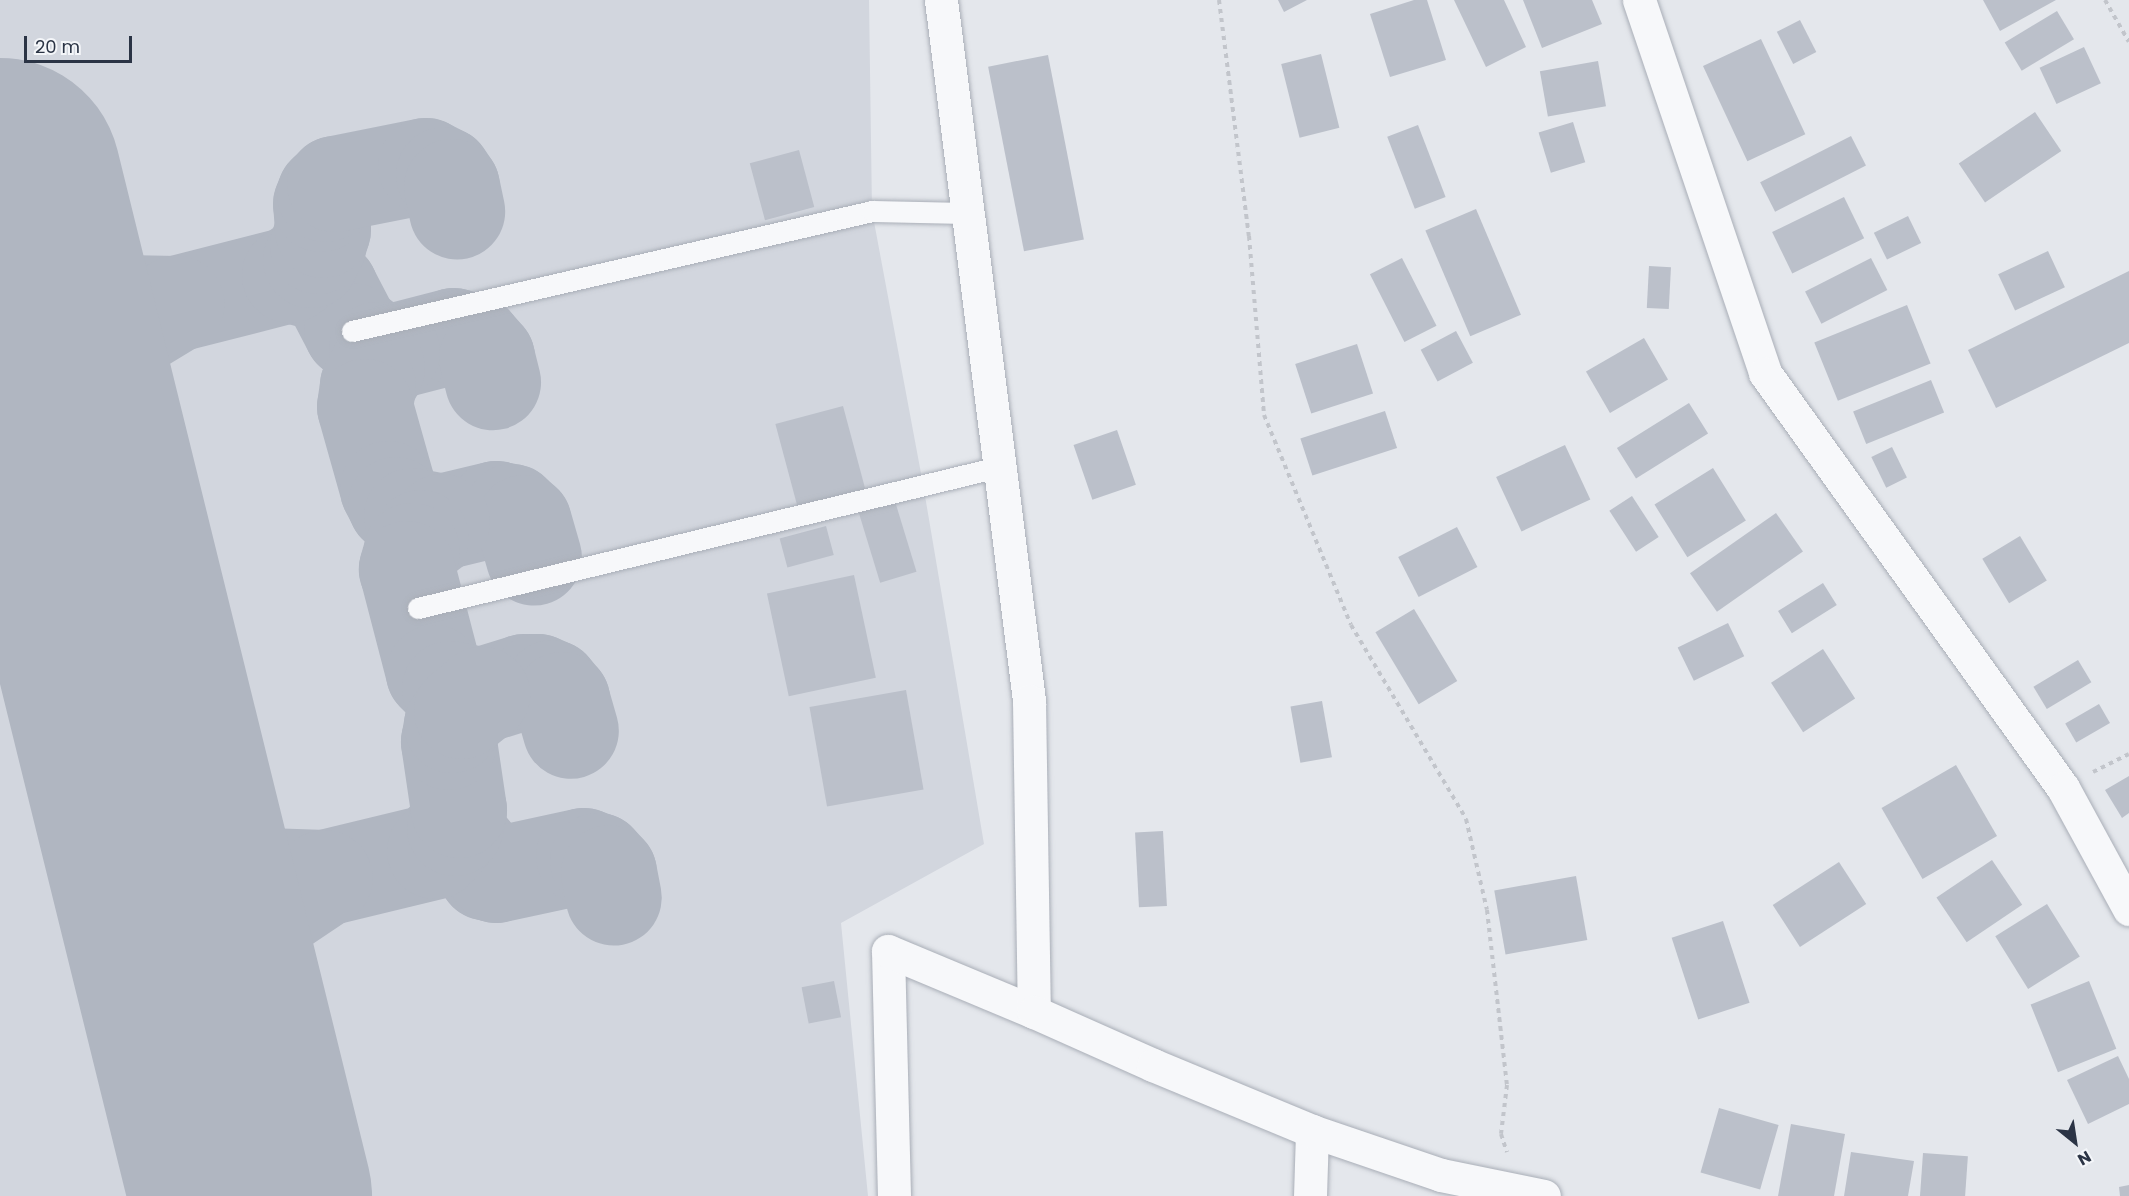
<!DOCTYPE html>
<html>
<head>
<meta charset="utf-8">
<style>
	body { margin:0 }
	#map { position:relative; width:2129px; height:1196px; overflow:hidden; background:#e4e7ec; font-family:Poppins,sans-serif }
	div>[style] { position:absolute }
	.built>* { inset:0; background:#d2d6de }
	.taxiway>* { height:96px; margin:-48px; padding:0 48px; transform-origin:48px; border-radius:48px; background:#b0b6c1 }
	.runway>* { height:242px; margin:-121px; padding:0 121px; transform-origin:121px; border-radius:121px; background:#b0b6c1 }
	.building>* { inset:0; background:#bbc0ca; transform-origin:0 0 }
	.path>* { height:4px; margin-top:-2px; transform-origin:0; background:repeating-linear-gradient(90deg,#c2c5cb 0 4.5px,transparent 0 9px) }
	.roads { filter:drop-shadow(0 0 2px #a9aeb7) drop-shadow(0 0 2px #a9aeb7) }
	.service>* { height:21px; margin:-10.5px; padding:0 10.5px; transform-origin:10.5px; border-radius:10.5px; background:#f7f8fa }
	.minor>* { height:33px; margin:-16.5px; padding:0 16.5px; transform-origin:16.5px; border-radius:16.5px; background:#f7f8fa }
	.tertiary>* { height:33px; margin:-16.5px; padding:0 16.5px; transform-origin:16.5px; border-radius:16.5px; background:#f7f8fa }
	span { translate:-50% -50%; white-space:nowrap; text-align:center; line-height:1.15; -webkit-text-stroke:4.5px #f4f6f9; paint-order:stroke }
	.north { position:absolute; left:2045px; top:1112px; width:60px; height:60px; -webkit-text-stroke:4px #f4f6f9; paint-order:stroke; rotate:150deg; font-size:16px; font-weight:700; line-height:24px; text-align:center; color:#2b3445 }
	.north::after { content:''; display:block; margin:auto; width:21px; height:27px; background:#2b3445; clip-path:polygon(50% 0,100% 100%,50% 72%,0 100%) }
	.scale { position:absolute; left:24px; top:36px; width:108px; height:27px; box-sizing:border-box; border:3px solid #2b3445; border-top:0; padding-left:8px; font-size:18px; line-height:21px; white-space:nowrap; color:#2b3445; -webkit-text-stroke:4px #f4f6f9; paint-order:stroke }
</style>
</head>
<body>
<div id="map">
	<div class="built">
		<i style="clip-path:polygon(0 0,869px 0,872px 211px,923px 484px,984px 844px,841px 923px,868px 1196px,0 1196px)"></i>
	</div>
	<div class="taxiway">
		<i style="left:5px;top:201px;width:61px;rotate:56.3deg"></i>
		<i style="left:39px;top:252px;width:53px;rotate:41.2deg"></i>
		<i style="left:79px;top:287px;width:49px;rotate:19.2deg"></i>
		<i style="left:125px;top:303px;width:51px;rotate:1.1deg"></i>
		<i style="left:176px;top:304px;width:118px;rotate:-14.3deg"></i>
		<i style="left:290px;top:275px;width:28px;rotate:15deg"></i>
		<i style="left:317px;top:282px;width:15px;rotate:28deg"></i>
		<i style="left:330px;top:289px;width:47px;rotate:62.4deg"></i>
		<i style="left:352px;top:331px;width:31px;rotate:37deg"></i>
		<i style="left:377px;top:350px;width:15px;rotate:8deg"></i>
		<i style="left:392px;top:352px;width:64px;rotate:-14.5deg"></i>
		<i style="left:454px;top:336px;width:21px;rotate:19deg"></i>
		<i style="left:474px;top:343px;width:20px;rotate:49deg"></i>
		<i style="left:487px;top:358px;width:25px;rotate:76deg"></i>
		<i style="left:290px;top:275px;width:26px;rotate:-36deg"></i>
		<i style="left:311px;top:260px;width:16px;rotate:-63deg"></i>
		<i style="left:318px;top:246px;width:17px;rotate:-73deg"></i>
		<i style="left:323px;top:230px;width:26px;rotate:-94deg"></i>
		<i style="left:321px;top:204px;width:11px;rotate:-68deg"></i>
		<i style="left:325px;top:194px;width:14px;rotate:-45deg"></i>
		<i style="left:335px;top:184px;width:93px;rotate:-11.2deg"></i>
		<i style="left:426px;top:166px;width:20px;rotate:27deg"></i>
		<i style="left:444px;top:175px;width:14px;rotate:56deg"></i>
		<i style="left:452px;top:187px;width:25px;rotate:78deg"></i>
		<i style="left:392px;top:352px;width:22px;rotate:133deg"></i>
		<i style="left:377px;top:368px;width:20px;rotate:117deg"></i>
		<i style="left:368px;top:386px;width:21px;rotate:98deg"></i>
		<i style="left:365px;top:407px;width:85px;rotate:74.3deg"></i>
		<i style="left:388px;top:489px;width:18px;rotate:63deg"></i>
		<i style="left:396px;top:505px;width:19px;rotate:35deg"></i>
		<i style="left:412px;top:516px;width:31px;rotate:11deg"></i>
		<i style="left:442px;top:522px;width:56px;rotate:-13.5deg"></i>
		<i style="left:496px;top:509px;width:16px;rotate:11deg"></i>
		<i style="left:512px;top:512px;width:16px;rotate:43deg"></i>
		<i style="left:524px;top:523px;width:36px;rotate:74deg"></i>
		<i style="left:71px;top:465px;width:40px;rotate:-88.6deg"></i>
		<i style="left:72px;top:425px;width:53px;rotate:-69.2deg"></i>
		<i style="left:91px;top:375px;width:47px;rotate:-51.9deg"></i>
		<i style="left:120px;top:338px;width:66px;rotate:-31.3deg"></i>
		<i style="left:442px;top:522px;width:26px;rotate:143deg"></i>
		<i style="left:421px;top:538px;width:16px;rotate:125deg"></i>
		<i style="left:412px;top:551px;width:19px;rotate:106deg"></i>
		<i style="left:407px;top:569px;width:107px;rotate:75.4deg"></i>
		<i style="left:434px;top:673px;width:23px;rotate:45deg"></i>
		<i style="left:450px;top:689px;width:33px;rotate:11deg"></i>
		<i style="left:482px;top:695px;width:44px;rotate:-17.2deg"></i>
		<i style="left:524px;top:682px;width:14px"></i>
		<i style="left:538px;top:682px;width:15px;rotate:23deg"></i>
		<i style="left:552px;top:688px;width:16px;rotate:50deg"></i>
		<i style="left:562px;top:700px;width:32px;rotate:74deg"></i>
		<i style="left:147px;top:774px;width:63px;rotate:59.3deg"></i>
		<i style="left:179px;top:828px;width:44px;rotate:39.5deg"></i>
		<i style="left:213px;top:856px;width:57px;rotate:20.7deg"></i>
		<i style="left:266px;top:876px;width:59px;rotate:1.9deg"></i>
		<i style="left:325px;top:878px;width:136px;rotate:-13.6deg"></i>
		<i style="left:457px;top:846px;width:15px;rotate:16deg"></i>
		<i style="left:471px;top:850px;width:27px;rotate:56deg"></i>
		<i style="left:486px;top:872px;width:10px;rotate:17deg"></i>
		<i style="left:496px;top:875px;width:90px;rotate:-12.2deg"></i>
		<i style="left:584px;top:856px;width:15px;rotate:20deg"></i>
		<i style="left:598px;top:861px;width:16px;rotate:47deg"></i>
		<i style="left:609px;top:873px;width:25px;rotate:79deg"></i>
		<i style="left:435px;top:851px;width:30px;rotate:-49deg"></i>
		<i style="left:455px;top:828px;width:18px;rotate:-77deg"></i>
		<i style="left:459px;top:810px;width:69px;rotate:-98.4deg"></i>
		<i style="left:449px;top:742px;width:17px;rotate:-80deg"></i>
		<i style="left:452px;top:725px;width:17px;rotate:-54deg"></i>
		<i style="left:462px;top:711px;width:26px;rotate:-39deg"></i>
		<i style="left:219px;top:1064px;width:83px;rotate:-81.7deg"></i>
		<i style="left:231px;top:982px;width:44px;rotate:-65.8deg"></i>
		<i style="left:249px;top:942px;width:39px;rotate:-50deg"></i>
		<i style="left:274px;top:912px;width:61px;rotate:-33.7deg"></i>
	</div>
	<div class="runway">
		<i style="left:0;top:179px;width:1048px;rotate:76.14deg"></i>
	</div>
	<div class="building">
		<i style="clip-path:polygon(1278px 0,1307px 0,1284px 12px)"></i>
		<i style="clip-path:polygon(1414px 0,1427px 0,1446px 60px,1390px 77px,1370px 14px)"></i>
		<i style="clip-path:polygon(1454px 0,1504px 0,1526px 47px,1486px 67px)"></i>
		<i style="clip-path:polygon(1523px 0,1592px 0,1602px 24px,1542px 48px)"></i>
		<i style="clip-path:polygon(1983px 0,2056px 0,2000px 31px)"></i>
		<i style="left:2057px;top:11px;width:33px;height:61px;rotate:59deg"></i>
		<i style="left:1800px;top:20px;width:36px;height:26px;rotate:63deg"></i>
		<i style="left:1761px;top:39px;width:105px;height:64px;rotate:65deg"></i>
		<i style="left:2084px;top:47px;width:40px;height:49px;rotate:65deg"></i>
		<i style="left:1321px;top:54px;width:76px;height:41px;rotate:76deg"></i>
		<i style="left:1048px;top:55px;width:188px;height:61px;rotate:79deg"></i>
		<i style="left:1598px;top:61px;width:46px;height:59px;rotate:80deg"></i>
		<i style="left:2035px;top:112px;width:47px;height:92px;rotate:56deg"></i>
		<i style="left:1573px;top:122px;width:42px;height:36px;rotate:73deg"></i>
		<i style="left:1418px;top:125px;width:77px;height:33px;rotate:69deg"></i>
		<i style="left:1851px;top:136px;width:33px;height:102px;rotate:63deg"></i>
		<i style="left:799px;top:150px;width:59px;height:51px;rotate:75deg"></i>
		<i style="left:1844px;top:197px;width:46px;height:80px;rotate:64deg"></i>
		<i style="left:1476px;top:209px;width:115px;height:55px;rotate:67deg"></i>
		<i style="left:1908px;top:216px;width:30px;height:38px;rotate:64deg"></i>
		<i style="left:2048px;top:251px;width:40px;height:55px;rotate:65deg"></i>
		<i style="left:1402px;top:258px;width:76px;height:36px;rotate:63deg"></i>
		<i style="left:1871px;top:258px;width:36px;height:74px;rotate:63deg"></i>
		<i style="left:1649px;top:266px;width:22px;height:42px;rotate:3deg"></i>
		<i style="clip-path:polygon(2129px 271px,2129px 343px,1996px 408px,1968px 350px)"></i>
		<i style="left:1907px;top:305px;width:63px;height:100px;rotate:68deg"></i>
		<i style="left:1456px;top:331px;width:36px;height:40px;rotate:62deg"></i>
		<i style="left:1644px;top:338px;width:48px;height:67px;rotate:60deg"></i>
		<i style="left:1357px;top:344px;width:52px;height:65px;rotate:72deg"></i>
		<i style="left:1931px;top:380px;width:35px;height:84px;rotate:68deg"></i>
		<i style="left:1689px;top:403px;width:36px;height:85px;rotate:58deg"></i>
		<i style="left:843px;top:406px;width:86px;height:70px;rotate:75deg"></i>
		<i style="left:1385px;top:411px;width:39px;height:89px;rotate:72deg"></i>
		<i style="left:1117px;top:430px;width:58px;height:46px;rotate:71deg"></i>
		<i style="left:1565px;top:445px;width:60px;height:76px;rotate:65deg"></i>
		<i style="left:1892px;top:447px;width:34px;height:23px;rotate:64deg"></i>
		<i style="left:1713px;top:468px;width:62px;height:69px;rotate:58deg"></i>
		<i style="left:1632px;top:496px;width:49px;height:27px;rotate:57deg"></i>
		<i style="left:894px;top:498px;width:77px;height:38px;rotate:73deg"></i>
		<i style="left:1776px;top:513px;width:47px;height:105px;rotate:55deg"></i>
		<i style="left:826px;top:526px;width:30px;height:48px;rotate:75deg"></i>
		<i style="left:1457px;top:527px;width:45px;height:66px;rotate:63deg"></i>
		<i style="left:2020px;top:536px;width:52px;height:44px;rotate:59deg"></i>
		<i style="left:854px;top:575px;width:105px;height:89px;rotate:78deg"></i>
		<i style="left:1823px;top:583px;width:26px;height:53px;rotate:58deg"></i>
		<i style="left:1414px;top:609px;width:84px;height:45px;rotate:59deg"></i>
		<i style="left:1728px;top:623px;width:37px;height:56px;rotate:64deg"></i>
		<i style="left:1823px;top:649px;width:59px;height:62px;rotate:57deg"></i>
		<i style="left:2078px;top:660px;width:26px;height:52px;rotate:59deg"></i>
		<i style="left:906px;top:690px;width:101px;height:98px;rotate:80deg"></i>
		<i style="left:1322px;top:701px;width:57px;height:32px;rotate:80deg"></i>
		<i style="left:2099px;top:704px;width:22px;height:39px;rotate:60deg"></i>
		<i style="left:1956px;top:765px;width:82px;height:86px;rotate:60deg"></i>
		<i style="clip-path:polygon(2129px 776px,2129px 813px,2122px 818px,2105px 790px)"></i>
		<i style="left:1163px;top:831px;width:75px;height:28px;rotate:87deg"></i>
		<i style="left:1992px;top:860px;width:54px;height:67px;rotate:56deg"></i>
		<i style="left:1839px;top:862px;width:50px;height:79px;rotate:57deg"></i>
		<i style="left:1576px;top:876px;width:65px;height:83px;rotate:80deg"></i>
		<i style="left:2047px;top:904px;width:62px;height:61px;rotate:58deg"></i>
		<i style="left:1723px;top:921px;width:86px;height:54px;rotate:72deg"></i>
		<i style="left:834px;top:981px;width:37px;height:33px;rotate:79deg"></i>
		<i style="left:2089px;top:981px;width:73px;height:63px;rotate:68deg"></i>
		<i style="clip-path:polygon(2118px 1056px,2129px 1079px,2129px 1104px,2088px 1124px,2067px 1080px)"></i>
		<i style="left:1719px;top:1108px;width:62px;height:67px;rotate:16deg"></i>
		<i style="clip-path:polygon(1791px 1124px,1845px 1134px,1834px 1196px,1778px 1196px)"></i>
		<i style="clip-path:polygon(1851px 1152px,1914px 1161px,1908px 1196px,1844px 1196px)"></i>
		<i style="left:1923px;top:1153px;width:45px;height:43px;rotate:4deg"></i>
		<i style="clip-path:polygon(2129px 1185px,2129px 1196px,2120px 1196px,2119px 1187px)"></i>
	</div>
	<div class="path">
		<i style="left:1219px;top:0;width:238px;rotate:82.8deg"></i>
		<i style="left:1249px;top:236px;width:180px;rotate:85.2deg"></i>
		<i style="left:1264px;top:415px;width:227px;rotate:67.5deg"></i>
		<i style="left:1351px;top:625px;width:226px;rotate:59.3deg"></i>
		<i style="left:1466px;top:819px;width:93px;rotate:77deg"></i>
		<i style="left:1487px;top:910px;width:176px;rotate:83.5deg"></i>
		<i style="left:1507px;top:1085px;width:49px;rotate:97deg"></i>
		<i style="left:1501px;top:1134px;width:19px;rotate:72deg"></i>
		<i style="left:2105px;top:0;width:48px;rotate:60.3deg"></i>
		<i style="left:2093px;top:772px;width:40px;rotate:-26.6deg"></i>
	</div>
	<div class="roads">
		<div class="service">
			<i style="left:352px;top:331px;width:534px;rotate:-12.99deg"></i>
			<i style="left:872px;top:211px;width:94px;rotate:1.2deg"></i>
			<i style="left:418px;top:608px;width:597px;rotate:-13.66deg"></i>
		</div>
		<div class="minor">
			<i style="left:1639px;top:0;width:394px;rotate:71.3deg"></i>
			<i style="left:1765px;top:373px;width:511px;rotate:54.32deg"></i>
			<i style="left:2063px;top:788px;width:138px;rotate:61.4deg"></i>
			<i style="left:894px;top:1196px;width:245px;rotate:-91.4deg"></i>
			<i style="left:888px;top:951px;width:158px;rotate:22.7deg"></i>
			<i style="left:1310px;top:1196px;width:65px;rotate:-88.2deg"></i>
		</div>
		<div class="tertiary">
			<i style="left:941px;top:0;width:707px;rotate:82.84deg"></i>
			<i style="left:1029px;top:701px;width:311px;rotate:89.1deg"></i>
			<i style="left:1034px;top:1012px;width:130px;rotate:24deg"></i>
			<i style="left:1153px;top:1065px;width:172px;rotate:22.5deg"></i>
			<i style="left:1312px;top:1131px;width:136px;rotate:18.8deg"></i>
			<i style="left:1441px;top:1175px;width:105px;rotate:11.5deg"></i>
		</div>
	</div>
	<div class="north">N</div>
	<div class="scale">20 m</div>
</div>
</body>
</html>
